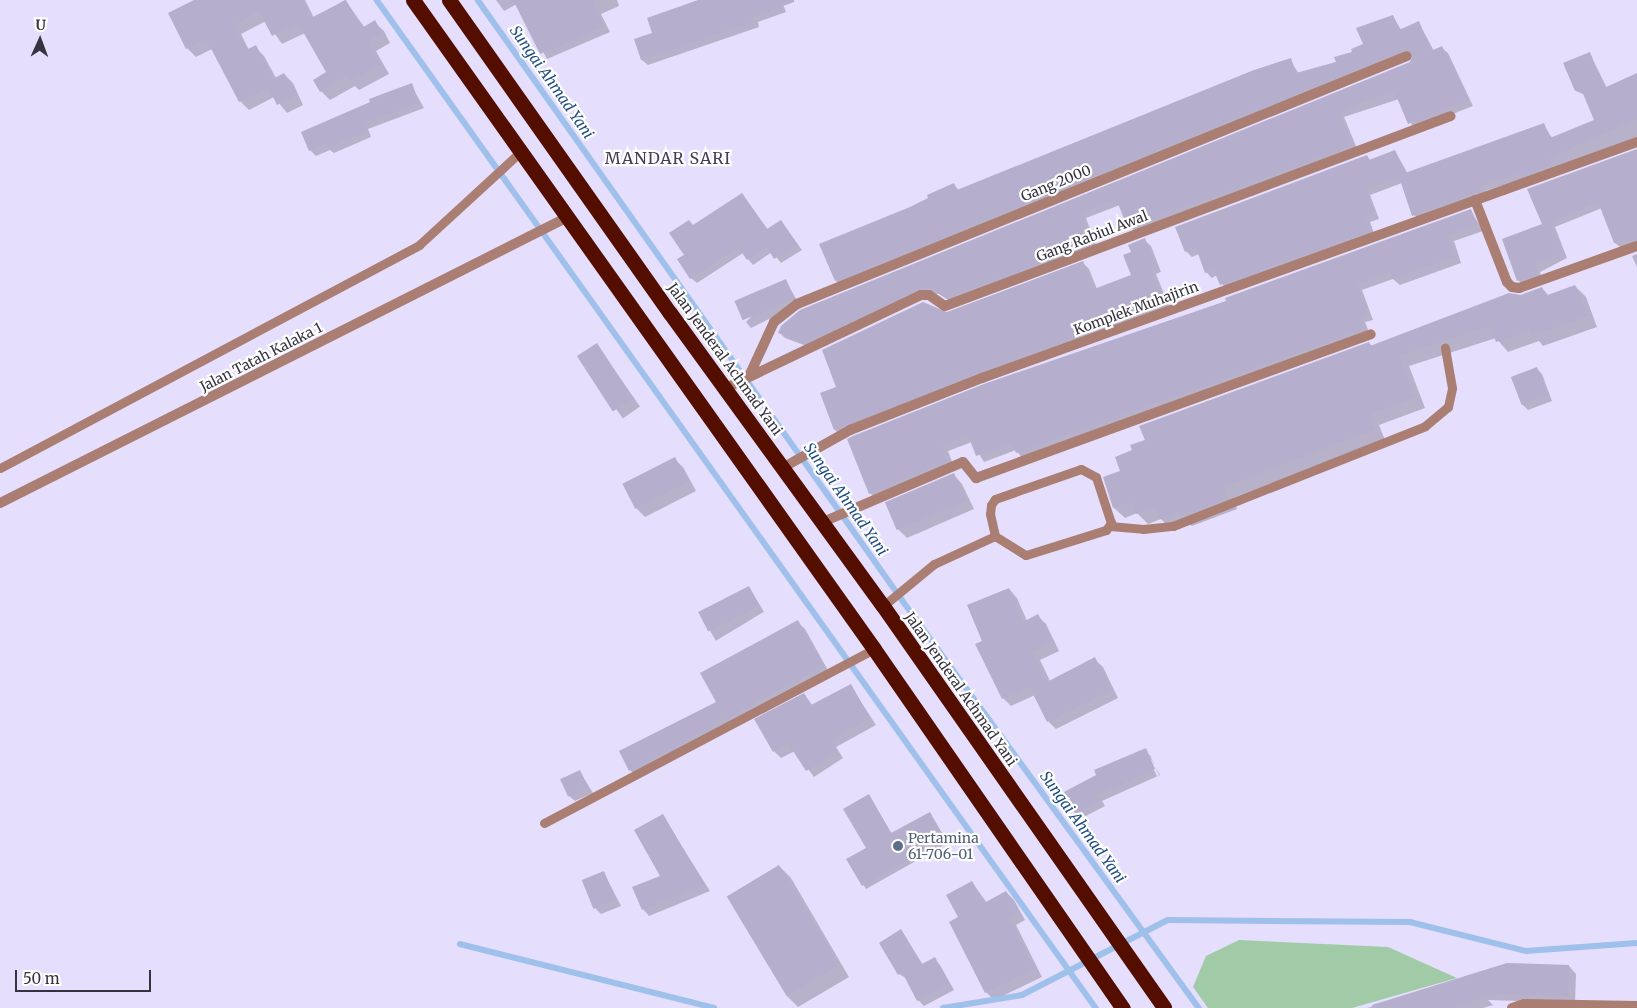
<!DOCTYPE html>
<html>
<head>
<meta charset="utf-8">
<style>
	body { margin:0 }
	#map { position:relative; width:1637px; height:1008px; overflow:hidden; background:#e5defd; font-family:Merriweather,serif }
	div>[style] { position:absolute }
	.green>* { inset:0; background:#a1cba7 }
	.shadow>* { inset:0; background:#0003; transform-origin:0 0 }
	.stream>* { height:5.5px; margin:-2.75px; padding:0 2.75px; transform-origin:2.75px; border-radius:2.75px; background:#9ec0ea }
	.building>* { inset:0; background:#b5aecc; transform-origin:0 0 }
	.lane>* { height:9px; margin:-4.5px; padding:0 4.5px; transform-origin:4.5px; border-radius:4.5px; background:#aa7e72 }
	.street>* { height:10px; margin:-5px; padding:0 5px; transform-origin:5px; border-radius:5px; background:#aa7e72 }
	.highway>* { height:15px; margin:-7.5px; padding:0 7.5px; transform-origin:7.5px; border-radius:7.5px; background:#530e00 }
	.dots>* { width:14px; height:14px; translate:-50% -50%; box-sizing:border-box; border:2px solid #fff; border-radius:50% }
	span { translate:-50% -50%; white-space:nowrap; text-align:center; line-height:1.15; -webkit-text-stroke:4.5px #fff; paint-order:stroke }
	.street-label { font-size:14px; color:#36333f }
	.service-label { font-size:14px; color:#4e5e75 }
	.left { translate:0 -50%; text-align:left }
	.water-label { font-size:15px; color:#1e4c80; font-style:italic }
	.quarter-label { font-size:16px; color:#433d55; letter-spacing:1px }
	.north { position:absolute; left:15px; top:15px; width:50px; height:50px; -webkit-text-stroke:4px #fff; paint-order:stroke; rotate:2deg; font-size:14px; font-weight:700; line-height:20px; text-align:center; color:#36333f }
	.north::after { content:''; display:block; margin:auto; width:18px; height:22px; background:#36333f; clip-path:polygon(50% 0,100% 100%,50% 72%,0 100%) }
	.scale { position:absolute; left:15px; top:970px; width:136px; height:22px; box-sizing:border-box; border:2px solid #36333f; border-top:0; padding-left:6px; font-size:15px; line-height:18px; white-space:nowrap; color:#36333f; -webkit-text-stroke:4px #fff; paint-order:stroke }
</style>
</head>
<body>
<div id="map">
	<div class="green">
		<i style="clip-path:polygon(1239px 940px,1388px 947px,1457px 978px,1352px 1008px,1208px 1008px,1193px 987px,1206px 956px)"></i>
	</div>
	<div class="shadow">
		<i style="clip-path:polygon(197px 0,305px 0,314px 18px,345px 0,365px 28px,374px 22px,384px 31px,390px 43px,376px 51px,389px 74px,359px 90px,355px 86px,330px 100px,321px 91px,328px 73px,305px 33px,282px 44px,266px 21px,241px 34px,249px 50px,255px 47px,264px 56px,276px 78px,284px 74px,293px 83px,303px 105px,287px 113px,274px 97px,249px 110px,240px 101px,212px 49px,196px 57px,187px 48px)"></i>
		<i style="clip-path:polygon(496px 0,617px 0,619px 6px,601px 14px,610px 32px,547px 59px,517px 4px,504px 11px)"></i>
		<i style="clip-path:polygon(702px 0,781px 0,786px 12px,758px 22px,759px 27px,648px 65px,642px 60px,636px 40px,654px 34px)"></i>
		<i style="clip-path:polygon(1393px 16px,1401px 30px,1419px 23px,1434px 51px,1442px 48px,1448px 53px,1473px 106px,1414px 129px,1399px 99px,1344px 117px,1358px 151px,1135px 233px,1120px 205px,1086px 218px,1096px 245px,953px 303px,939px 294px,924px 294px,812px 348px,785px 338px,779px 332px,1411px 63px,1414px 56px,841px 286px,836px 281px,911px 208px,954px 185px,959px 190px,1290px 60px,1299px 74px,1337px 63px,1364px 45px)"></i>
		<i style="clip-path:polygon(1590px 54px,1607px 88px,1637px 79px,1637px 142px,1485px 191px,1487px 196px,1419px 220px,1414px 215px,1402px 183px,1370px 195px,1379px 219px,1370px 222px,1375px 236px,1226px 290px,1217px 275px,1212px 278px,1206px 272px,1199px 254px,1192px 257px,1186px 251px,1367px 156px,1371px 161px,1395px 151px,1408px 174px,1544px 125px,1552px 138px,1596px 121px,1585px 95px,1576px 91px,1565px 64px)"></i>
		<i style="clip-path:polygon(411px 85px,424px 108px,368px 129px,371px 137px,334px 153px,330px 150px,316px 156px,310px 150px)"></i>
		<i style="clip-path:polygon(1637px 151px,1637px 245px,1621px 248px,1615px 243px,1602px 208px,1555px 227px,1567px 258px,1540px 272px,1542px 280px,1524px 286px,1518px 280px,1544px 225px)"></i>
		<i style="clip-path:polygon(742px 194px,768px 230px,781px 221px,802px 250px,781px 263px,772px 252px,753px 265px,743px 253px,697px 283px,691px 278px,686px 255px,694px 226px)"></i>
		<i style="clip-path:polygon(1471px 211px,1483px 231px,1454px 241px,1461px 263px,1400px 285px,1393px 279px,1362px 290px,1373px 320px,1365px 322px,1370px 335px,1023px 459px,1016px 450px,984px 462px,972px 442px,948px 451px,954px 467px,877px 500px,870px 493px,849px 440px)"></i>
		<i style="clip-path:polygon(1144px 240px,1151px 246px,1161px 272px,1156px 274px,1171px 311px,842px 436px,835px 430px,821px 394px,838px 388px,947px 314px,1083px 263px,1089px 269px,1097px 289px,1132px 276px,1132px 253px)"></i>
		<i style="clip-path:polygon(1637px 254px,1637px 267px,1632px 256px)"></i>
		<i style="clip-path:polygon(786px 281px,799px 304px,751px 328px,746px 322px)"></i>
		<i style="clip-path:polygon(1575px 286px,1586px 297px,1597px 327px,1543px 346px,1539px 341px,1508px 352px,1496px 338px,1409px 366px,1425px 408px,1379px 425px,1385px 440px,1233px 498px,1237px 509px,1192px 526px,1188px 523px,1171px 529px,1161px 519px,1148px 524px,1137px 513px,1125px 518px,1114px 508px,1121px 471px,1369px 343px,1372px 346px,1542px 288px,1549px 296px)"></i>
		<i style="left:597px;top:345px;width:75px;height:21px;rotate:55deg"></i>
		<i style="clip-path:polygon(1537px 369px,1542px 374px,1552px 401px,1528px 410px,1522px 404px)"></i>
		<i style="clip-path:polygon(674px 459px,683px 467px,696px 491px,645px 517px,636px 508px)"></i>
		<i style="clip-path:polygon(954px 475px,962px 484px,974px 509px,907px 538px,898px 529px)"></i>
		<i style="left:749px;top:587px;width:29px;height:56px;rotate:59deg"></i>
		<i style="clip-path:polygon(1009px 589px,1017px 598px,1027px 621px,1038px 616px,1046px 624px,1059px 651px,1040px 660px,1050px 681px,1094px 659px,1103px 667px,1118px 698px,1056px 729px,1048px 721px,1035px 695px,1011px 706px,1003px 698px,983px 642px)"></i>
		<i style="clip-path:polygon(797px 622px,805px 629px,830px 674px,638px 778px,630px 770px,718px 703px)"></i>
		<i style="clip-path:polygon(850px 685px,876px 725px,836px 747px,843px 758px,814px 777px,795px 751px,781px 758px,774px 751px,804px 694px,813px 706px)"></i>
		<i style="clip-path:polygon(evenodd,1146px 750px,1160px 775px,1102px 801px,1105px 806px,1082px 818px,1076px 813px,1066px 792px,1146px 750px,1147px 755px,1150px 755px,1159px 775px,1157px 776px,1147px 755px)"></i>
		<i style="clip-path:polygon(580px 772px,593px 793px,575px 801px,569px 796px)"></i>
		<i style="clip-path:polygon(869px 796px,892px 834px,930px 813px,948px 843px,866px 889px,848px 859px,867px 849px)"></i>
		<i style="clip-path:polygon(662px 815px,710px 891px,649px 916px,643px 909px,662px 876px)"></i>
		<i style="clip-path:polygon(779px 866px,791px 878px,849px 977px,798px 1007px,786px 995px)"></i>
		<i style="clip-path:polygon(604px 873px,621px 906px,601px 914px,595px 908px)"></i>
		<i style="clip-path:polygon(972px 882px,987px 903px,1006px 892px,1014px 900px,1025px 920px,1016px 925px,1042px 977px,994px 1000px,986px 992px,960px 917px)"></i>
		<i style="clip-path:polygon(901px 931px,923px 965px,934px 959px,940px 965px,954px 990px,924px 1006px,918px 1000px,906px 978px,899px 974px)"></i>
		<i style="clip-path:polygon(1508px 964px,1569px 966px,1576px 974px,1575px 1003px,1488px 1000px,1493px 1005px,1483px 1008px,1367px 1008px)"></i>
	</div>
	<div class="stream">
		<i style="left:377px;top:0;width:1238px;rotate:54.5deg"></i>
		<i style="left:478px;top:0;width:736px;rotate:54.73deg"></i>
		<i style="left:903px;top:601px;width:503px;rotate:53.97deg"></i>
		<i style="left:460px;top:944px;width:262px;rotate:14.1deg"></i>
		<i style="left:943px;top:1008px;width:80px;rotate:-9.3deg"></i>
		<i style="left:1022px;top:995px;width:164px;rotate:-27.2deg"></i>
		<i style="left:1168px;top:920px;width:242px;rotate:0.5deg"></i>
		<i style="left:1410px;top:922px;width:120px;rotate:14deg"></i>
		<i style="left:1526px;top:951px;width:111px;rotate:-4.1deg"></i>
	</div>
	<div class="building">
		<i style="clip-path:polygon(194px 0,302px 0,311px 18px,346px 0,362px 28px,375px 20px,382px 33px,368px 41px,380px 65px,349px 81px,346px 76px,320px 92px,313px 80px,326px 72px,298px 23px,272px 36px,259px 11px,233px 25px,246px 50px,256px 45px,273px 79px,284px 73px,295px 95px,277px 105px,268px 87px,239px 102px,206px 39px,186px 49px,168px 13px)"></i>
		<i style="clip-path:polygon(513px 0,593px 0,604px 26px,540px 54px)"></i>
		<i style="clip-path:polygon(698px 0,794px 0,794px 2px,753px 17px,754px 21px,641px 60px,634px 39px,652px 33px,647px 18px)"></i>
		<i style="clip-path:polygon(1393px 15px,1399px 30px,1419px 21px,1431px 51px,1442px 46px,1468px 100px,1408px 124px,1395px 93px,1376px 97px,1339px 112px,1353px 145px,1128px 228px,1116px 199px,1081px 213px,1091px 240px,1077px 245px,1078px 249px,946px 298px,932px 289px,918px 289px,805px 343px,778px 333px,781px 326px,800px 310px,1410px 62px,1413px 54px,1404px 50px,835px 281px,819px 244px,910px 207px,928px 198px,927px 195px,954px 183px,957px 190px,1254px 70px,1291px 58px,1296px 73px,1336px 62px,1334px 57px,1352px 52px,1351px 49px,1363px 44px,1356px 28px)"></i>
		<i style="clip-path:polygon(1590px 52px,1604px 88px,1637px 73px,1637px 119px,1550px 157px,1553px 165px,1522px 176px,1520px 172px,1480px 186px,1482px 190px,1412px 216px,1399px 177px,1366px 189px,1374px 213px,1365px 217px,1370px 231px,1220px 285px,1213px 269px,1205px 273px,1196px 248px,1185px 252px,1175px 227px,1367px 155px,1369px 160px,1395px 150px,1405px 173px,1544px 123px,1550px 138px,1594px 120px,1581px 89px,1575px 91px,1563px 63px)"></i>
		<i style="clip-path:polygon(412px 83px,419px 103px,363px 123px,367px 131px,327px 148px,325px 144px,309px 151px,301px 132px,370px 102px,369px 99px)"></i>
		<i style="clip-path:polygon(1637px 149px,1637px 239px,1614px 243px,1598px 202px,1550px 222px,1563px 252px,1535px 264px,1538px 274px,1517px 281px,1502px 239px,1542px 224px,1527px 189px)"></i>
		<i style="clip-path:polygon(742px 193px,767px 229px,781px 220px,797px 244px,774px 259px,767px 247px,747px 260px,738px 247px,690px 279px,677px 259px,684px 255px,669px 233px,689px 220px,693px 225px)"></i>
		<i style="clip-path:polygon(1471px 209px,1477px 224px,1448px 235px,1456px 256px,1392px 279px,1390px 272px,1357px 284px,1367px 313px,1360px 316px,1364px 329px,1016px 453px,1012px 443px,976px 456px,968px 435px,942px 445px,948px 461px,869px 494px,847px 439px,853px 436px,984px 384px,1226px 301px,1225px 298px)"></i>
		<i style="clip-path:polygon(1145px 238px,1155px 266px,1150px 267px,1165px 305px,980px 372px,834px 430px,820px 393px,836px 387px,822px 350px,923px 302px,947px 312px,1083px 261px,1094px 289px,1131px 275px,1123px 255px,1131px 252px,1128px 245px)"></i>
		<i style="left:786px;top:279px;width:21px;height:56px;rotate:67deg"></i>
		<i style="clip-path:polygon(1575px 285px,1587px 316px,1531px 336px,1530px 330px,1496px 342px,1490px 326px,1399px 355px,1415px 397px,1370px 414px,1375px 429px,1223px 487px,1227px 498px,1180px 516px,1178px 512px,1160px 519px,1155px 507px,1136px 514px,1131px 501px,1113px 508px,1103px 477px,1120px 471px,1115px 457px,1132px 450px,1130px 445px,1145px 440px,1139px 426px,1369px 342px,1370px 346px,1509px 293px,1521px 295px,1542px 287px,1545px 296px)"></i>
		<i style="left:597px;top:343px;width:66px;height:24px;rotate:57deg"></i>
		<i style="left:1537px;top:367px;width:30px;height:28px;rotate:69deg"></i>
		<i style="left:675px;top:457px;width:28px;height:59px;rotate:63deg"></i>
		<i style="left:954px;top:473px;width:30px;height:75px;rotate:67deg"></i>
		<i style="left:749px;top:586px;width:22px;height:57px;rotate:63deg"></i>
		<i style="clip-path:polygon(1009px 588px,1023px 622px,1038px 614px,1052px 642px,1032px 652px,1047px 682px,1095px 657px,1111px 690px,1047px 722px,1029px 686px,1002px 699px,975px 644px,982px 641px,967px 605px)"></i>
		<i style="clip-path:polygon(798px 620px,823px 666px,629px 771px,619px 751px,716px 702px,700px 673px)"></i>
		<i style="clip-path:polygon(851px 684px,870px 718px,830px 740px,837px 751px,806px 771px,788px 743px,773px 752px,754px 719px,804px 693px,811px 705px)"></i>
		<i style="clip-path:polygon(1146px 748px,1155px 769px,1097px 795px,1100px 800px,1075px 813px,1064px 792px,1096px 775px,1094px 770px)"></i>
		<i style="left:580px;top:770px;width:19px;height:22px;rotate:65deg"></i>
		<i style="clip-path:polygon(869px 794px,891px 833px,930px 812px,945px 839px,862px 886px,846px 859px,866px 848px,843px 809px)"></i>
		<i style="clip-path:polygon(663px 814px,704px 884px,642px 910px,632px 887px,660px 876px,634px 830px)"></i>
		<i style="left:779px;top:865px;width:116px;height:61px;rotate:59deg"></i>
		<i style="left:604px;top:871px;width:31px;height:24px;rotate:68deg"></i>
		<i style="clip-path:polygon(972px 881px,984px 903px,1006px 891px,1018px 912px,1009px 917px,1034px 969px,985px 993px,949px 922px,958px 917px,946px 895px)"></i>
		<i style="clip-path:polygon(901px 929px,922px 964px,935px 957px,949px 984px,917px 1001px,902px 972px,898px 975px,879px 943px)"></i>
		<i style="clip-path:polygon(1507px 963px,1569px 965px,1568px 996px,1498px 993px,1452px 1008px,1373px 1008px,1372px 1005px)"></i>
	</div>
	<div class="lane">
		<i style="left:0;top:468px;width:475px;rotate:-28deg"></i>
		<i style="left:419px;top:245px;width:137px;rotate:-42.6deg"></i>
		<i style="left:1110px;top:526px;width:33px;rotate:5deg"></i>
		<i style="left:1143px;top:529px;width:30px;rotate:-6deg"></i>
		<i style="left:1173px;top:526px;width:271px;rotate:-21.6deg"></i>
		<i style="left:1425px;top:426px;width:30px;rotate:-40deg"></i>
		<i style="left:1448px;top:407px;width:19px;rotate:-78deg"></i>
		<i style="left:1452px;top:388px;width:41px;rotate:-99.9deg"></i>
		<i style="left:883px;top:606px;width:66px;rotate:-39.5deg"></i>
		<i style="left:934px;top:564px;width:67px;rotate:-24.7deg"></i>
		<i style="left:995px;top:536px;width:36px;rotate:32deg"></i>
		<i style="left:1026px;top:555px;width:84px;rotate:-17.4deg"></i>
		<i style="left:1106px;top:530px;width:9px;rotate:-54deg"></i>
		<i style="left:1111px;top:523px;width:48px;rotate:-108.1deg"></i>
		<i style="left:1096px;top:477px;width:17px;rotate:-152deg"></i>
		<i style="left:1081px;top:469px;width:91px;rotate:160.8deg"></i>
		<i style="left:995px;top:499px;width:7px;rotate:124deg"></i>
		<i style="left:991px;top:505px;width:9px;rotate:96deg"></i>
		<i style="left:990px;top:514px;width:23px;rotate:77deg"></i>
		<i style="left:544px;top:823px;width:373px;rotate:-27.8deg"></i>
	</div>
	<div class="street">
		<i style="left:1475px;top:200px;width:88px;rotate:68.7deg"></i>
		<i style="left:1507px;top:282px;width:7px;rotate:45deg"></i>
		<i style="left:1512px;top:287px;width:7px;rotate:8deg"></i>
		<i style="left:1519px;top:288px;width:125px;rotate:-19.6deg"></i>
		<i style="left:750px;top:374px;width:57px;rotate:-65.2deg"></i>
		<i style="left:774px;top:322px;width:29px;rotate:-38deg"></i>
		<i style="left:797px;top:304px;width:658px;rotate:-22.12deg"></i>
		<i style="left:726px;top:388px;width:216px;rotate:-25.5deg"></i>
		<i style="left:921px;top:295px;width:8px"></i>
		<i style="left:929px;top:295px;width:19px;rotate:35deg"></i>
		<i style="left:945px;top:306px;width:540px;rotate:-20.58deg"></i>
		<i style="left:784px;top:467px;width:76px;rotate:-29.3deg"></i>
		<i style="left:850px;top:430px;width:142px;rotate:-21.5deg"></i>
		<i style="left:982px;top:378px;width:696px;rotate:-19.81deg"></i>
		<i style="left:0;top:503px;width:634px;rotate:-26.73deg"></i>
		<i style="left:823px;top:522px;width:152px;rotate:-23.2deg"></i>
		<i style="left:963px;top:462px;width:21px;rotate:51deg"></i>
		<i style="left:976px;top:478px;width:420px;rotate:-20deg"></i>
		<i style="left:1512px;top:1008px;width:13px;rotate:-18deg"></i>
		<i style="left:1524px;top:1004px;width:113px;rotate:1deg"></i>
	</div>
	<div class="highway">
		<i style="left:413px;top:0;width:796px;rotate:54.61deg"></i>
		<i style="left:874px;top:649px;width:437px;rotate:55.3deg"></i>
		<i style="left:449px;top:0;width:383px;rotate:54.8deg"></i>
		<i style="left:670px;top:313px;width:362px;rotate:54deg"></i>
		<i style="left:883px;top:606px;width:490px;rotate:55deg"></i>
	</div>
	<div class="dots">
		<i style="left:898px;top:846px;background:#5c6f8a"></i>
	</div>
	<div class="street-label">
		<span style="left:1056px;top:183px;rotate:-22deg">Gang 2000</span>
		<span style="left:1092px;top:236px;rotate:-21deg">Gang Rabiul Awal</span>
		<span style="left:1136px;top:308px;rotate:-20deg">Komplek Muhajirin</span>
		<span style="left:261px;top:357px;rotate:-27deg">Jalan Tatah Kalaka 1</span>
		<span style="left:725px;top:359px;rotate:54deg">Jalan Jenderal Achmad Yani</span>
		<span style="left:961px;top:689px;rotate:55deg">Jalan Jenderal Achmad Yani</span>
	</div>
	<div class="service-label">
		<span class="left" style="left:908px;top:846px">Pertamina<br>61-706-01</span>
	</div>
	<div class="water-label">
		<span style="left:552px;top:82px;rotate:55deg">Sungai Ahmad Yani</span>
		<span style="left:846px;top:499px;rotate:55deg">Sungai Ahmad Yani</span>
		<span style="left:1083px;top:827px;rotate:54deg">Sungai Ahmad Yani</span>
	</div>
	<div class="quarter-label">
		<span style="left:668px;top:158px">MANDAR SARI</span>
	</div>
	<div class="north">U</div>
	<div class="scale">50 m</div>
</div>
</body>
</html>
